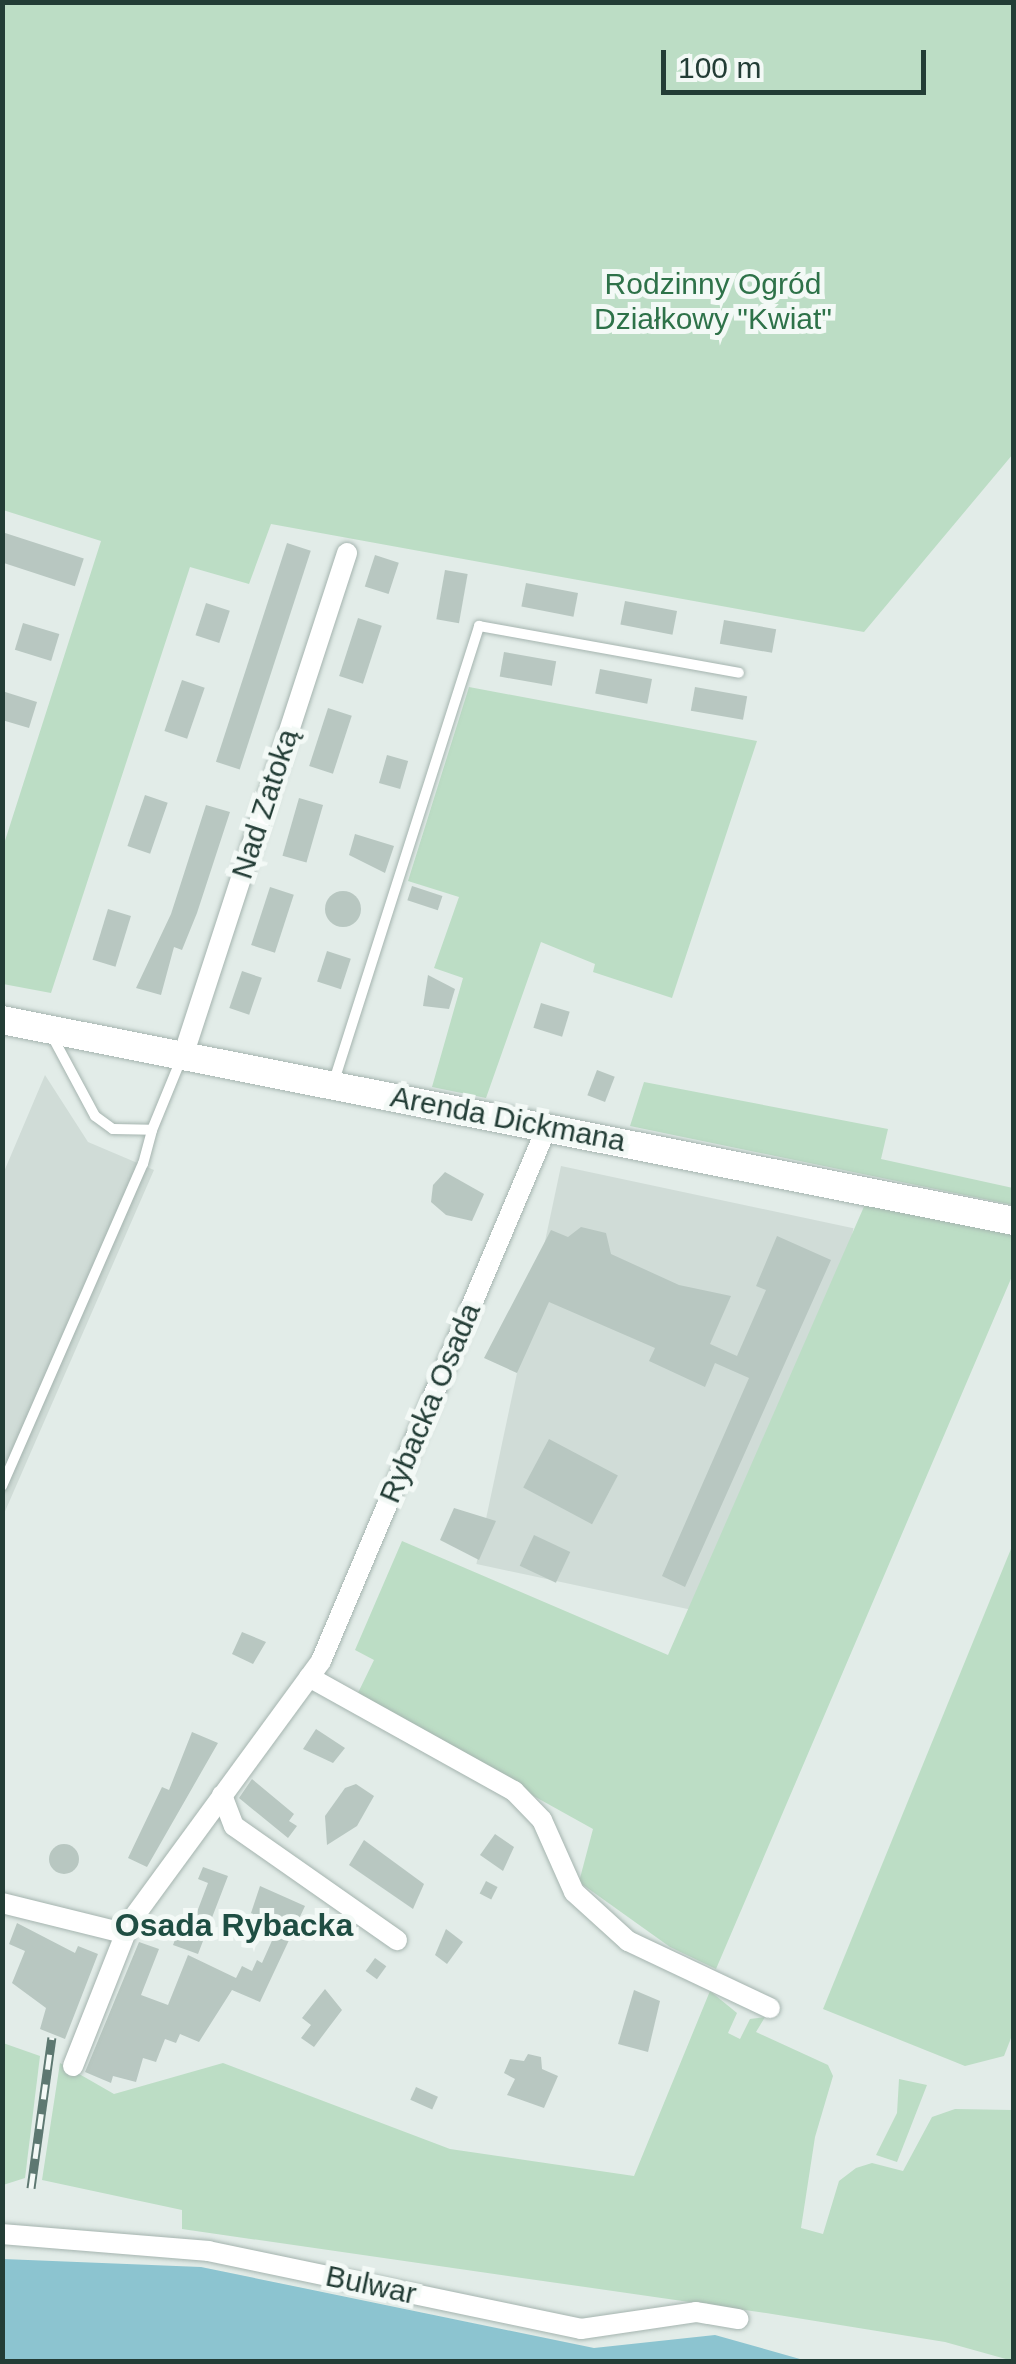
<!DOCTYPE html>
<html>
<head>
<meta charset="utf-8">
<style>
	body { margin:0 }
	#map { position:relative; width:1016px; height:2364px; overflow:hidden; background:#e2ece8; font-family:Helvetica,sans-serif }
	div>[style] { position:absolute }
	.built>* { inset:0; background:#d0dcd7; transform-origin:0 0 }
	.green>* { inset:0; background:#bcddc5 }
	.water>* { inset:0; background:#8cc4d0 }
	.building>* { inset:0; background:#b8c7c1; transform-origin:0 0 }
	.round { border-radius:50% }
	.roads { filter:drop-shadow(0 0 2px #a5b4af) drop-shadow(0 0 2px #a5b4af) }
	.lane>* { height:10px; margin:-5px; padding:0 5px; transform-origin:5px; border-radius:5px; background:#fff }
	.street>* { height:20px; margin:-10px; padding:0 10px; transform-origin:10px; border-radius:10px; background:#fff }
	.secondary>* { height:28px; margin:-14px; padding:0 14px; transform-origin:14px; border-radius:14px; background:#fff }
	.rail>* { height:9px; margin-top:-4.5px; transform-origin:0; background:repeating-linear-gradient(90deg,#f3f9f6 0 15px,#5d7871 0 30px); box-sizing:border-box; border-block:2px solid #5d7871 }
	span { translate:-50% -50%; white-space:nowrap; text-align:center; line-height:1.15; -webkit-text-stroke:10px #f3f9f6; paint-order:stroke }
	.park-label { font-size:30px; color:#2e7249 }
	.street-label { font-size:30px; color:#233d36 }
	.neighbourhood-label { font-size:32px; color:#1f4e43; font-weight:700 }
	.frame { position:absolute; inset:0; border:5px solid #233d36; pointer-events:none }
	.scale { position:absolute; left:661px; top:50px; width:265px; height:45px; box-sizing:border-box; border:5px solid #233d36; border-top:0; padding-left:12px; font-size:30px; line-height:35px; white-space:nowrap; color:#233d36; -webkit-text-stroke:8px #f3f9f6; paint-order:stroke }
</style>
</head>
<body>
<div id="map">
	<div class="built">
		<i style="clip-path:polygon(45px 1075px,88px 1142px,154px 1170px,3px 1516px,3px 1174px)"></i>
		<i style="left:561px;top:1166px;width:299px;height:407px;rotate:12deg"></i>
	</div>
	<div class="green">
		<i style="clip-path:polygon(2px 3px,1013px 3px,1013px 454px,864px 632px,271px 524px,249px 584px,190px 567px,51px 993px,3px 984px,3px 847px,101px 541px,3px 510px)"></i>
		<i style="clip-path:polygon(469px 687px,757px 741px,672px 998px,593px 972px,595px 964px,541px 942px,486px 1098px,432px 1087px,463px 978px,434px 968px,459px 897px,408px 881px)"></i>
		<i style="clip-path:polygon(644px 1082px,888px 1129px,881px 1159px,1013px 1188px,1013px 1205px,630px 1126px)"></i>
		<i style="clip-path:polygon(866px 1202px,1013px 1233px,1013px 1274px,716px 1969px,670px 1947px,579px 1882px,593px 1829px,356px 1697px,374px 1660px,355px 1650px,402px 1541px,668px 1655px)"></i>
		<i style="clip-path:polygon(1013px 1544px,1013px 2033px,1004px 2056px,965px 2066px,823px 2009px)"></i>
		<i style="clip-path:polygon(710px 1991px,737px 2013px,728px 2033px,740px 2039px,750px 2019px,765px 2017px,756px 2032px,828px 2065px,833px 2076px,815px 2137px,801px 2228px,823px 2234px,839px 2181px,856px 2168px,872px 2163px,903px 2171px,932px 2117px,955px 2109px,1013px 2110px,1013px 2361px,945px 2342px,766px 2313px,182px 2229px,182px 2210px,42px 2180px,60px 2063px,114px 2094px,223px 2063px,450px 2149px,634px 2176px)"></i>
		<i style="clip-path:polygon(3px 2043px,40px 2056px,25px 2178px,3px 2185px)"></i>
		<i style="clip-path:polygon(899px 2079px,927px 2085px,897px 2162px,876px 2155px,897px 2113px)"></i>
	</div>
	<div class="water">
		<i style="clip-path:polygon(3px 2259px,201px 2267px,594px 2348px,715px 2335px,807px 2361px,3px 2361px)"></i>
	</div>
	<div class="building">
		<i style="left:2px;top:532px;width:86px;height:29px;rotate:18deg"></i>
		<i style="left:287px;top:543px;width:25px;height:230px;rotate:18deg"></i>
		<i style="left:375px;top:555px;width:25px;height:33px;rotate:18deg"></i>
		<i style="left:445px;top:570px;width:23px;height:50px;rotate:10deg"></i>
		<i style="left:526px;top:583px;width:53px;height:24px;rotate:11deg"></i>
		<i style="left:625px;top:601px;width:53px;height:24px;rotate:11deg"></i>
		<i style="left:206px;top:603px;width:25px;height:34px;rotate:18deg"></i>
		<i style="left:358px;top:618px;width:25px;height:61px;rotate:18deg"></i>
		<i style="left:724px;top:620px;width:53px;height:24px;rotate:10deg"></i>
		<i style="left:23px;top:623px;width:38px;height:28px;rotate:17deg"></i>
		<i style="left:504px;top:652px;width:53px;height:25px;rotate:10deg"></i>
		<i style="left:600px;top:669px;width:53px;height:25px;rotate:11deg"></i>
		<i style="left:182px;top:680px;width:24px;height:54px;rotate:19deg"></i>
		<i style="left:695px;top:687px;width:53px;height:24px;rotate:10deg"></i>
		<i style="clip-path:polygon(2px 691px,37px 702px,29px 728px,2px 720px)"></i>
		<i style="left:328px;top:708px;width:25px;height:61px;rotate:18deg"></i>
		<i style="left:387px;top:755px;width:22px;height:29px;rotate:16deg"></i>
		<i style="left:145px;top:795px;width:24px;height:54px;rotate:19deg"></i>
		<i style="left:299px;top:798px;width:25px;height:60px;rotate:16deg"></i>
		<i style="clip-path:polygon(206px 805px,230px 812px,197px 913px,182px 950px,174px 947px,161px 995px,136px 988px,171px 914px)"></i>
		<i style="clip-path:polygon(355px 834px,394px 846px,385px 873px,349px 855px)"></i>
		<i style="left:412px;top:886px;width:32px;height:15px;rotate:18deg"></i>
		<i style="left:270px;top:887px;width:25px;height:61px;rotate:18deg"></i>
		<i class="round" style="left:325px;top:891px;width:36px;height:36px"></i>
		<i style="left:108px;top:909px;width:24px;height:53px;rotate:17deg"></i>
		<i style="left:327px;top:951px;width:25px;height:32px;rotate:18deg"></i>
		<i style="left:242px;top:971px;width:21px;height:39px;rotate:19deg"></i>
		<i style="clip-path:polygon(428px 975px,455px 989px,449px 1009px,423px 1006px)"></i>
		<i style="left:541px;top:1003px;width:30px;height:26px;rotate:17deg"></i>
		<i style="left:597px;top:1070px;width:19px;height:27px;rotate:21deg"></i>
		<i style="clip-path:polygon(445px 1172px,484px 1194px,472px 1221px,446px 1215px,431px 1202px,433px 1185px)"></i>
		<i style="clip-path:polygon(581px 1227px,606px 1233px,611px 1254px,679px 1285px,731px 1296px,710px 1344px,737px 1356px,766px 1290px,756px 1286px,777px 1236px,831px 1260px,685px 1587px,662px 1576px,749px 1378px,715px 1363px,705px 1387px,649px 1361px,655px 1348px,549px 1302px,517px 1373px,484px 1358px,551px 1230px,568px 1237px)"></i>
		<i style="left:549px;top:1439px;width:78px;height:55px;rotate:28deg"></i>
		<i style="clip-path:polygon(454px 1508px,496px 1521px,479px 1560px,440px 1540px)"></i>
		<i style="left:534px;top:1535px;width:40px;height:34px;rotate:25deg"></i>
		<i style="clip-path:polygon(242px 1632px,266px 1642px,253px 1664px,232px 1654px)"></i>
		<i style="clip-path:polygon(316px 1729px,345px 1748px,333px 1763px,303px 1749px)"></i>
		<i style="clip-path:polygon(192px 1732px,218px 1743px,147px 1867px,128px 1858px,162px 1787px,169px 1790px)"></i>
		<i style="clip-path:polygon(252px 1779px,294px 1814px,289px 1821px,297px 1826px,288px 1838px,239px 1798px)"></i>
		<i style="clip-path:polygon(356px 1784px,374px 1796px,357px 1826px,327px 1845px,325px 1816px,345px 1788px)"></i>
		<i style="clip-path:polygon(495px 1834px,514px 1847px,503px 1871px,480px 1855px)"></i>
		<i style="clip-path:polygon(364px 1840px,424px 1884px,413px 1909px,349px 1865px)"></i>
		<i class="round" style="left:49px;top:1844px;width:30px;height:30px"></i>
		<i style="clip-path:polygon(203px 1867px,228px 1876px,198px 1954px,173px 1945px,187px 1908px,197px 1912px,208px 1883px,198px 1879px)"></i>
		<i style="left:486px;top:1881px;width:13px;height:14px;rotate:27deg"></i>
		<i style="clip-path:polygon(260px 1886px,305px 1906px,260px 2002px,232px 1990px,199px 2042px,180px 2034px,176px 2043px,165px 2039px,156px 2062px,143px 2058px,136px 2082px,113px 2076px,111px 2083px,85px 2072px,139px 1942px,159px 1949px,141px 1995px,168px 2005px,188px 1955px,236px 1978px,242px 1966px,252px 1971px,257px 1960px,262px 1963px,279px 1925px,251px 1913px)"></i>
		<i style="clip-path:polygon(17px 1923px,75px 1953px,78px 1946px,98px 1954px,65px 2039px,40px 2029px,46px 2008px,12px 1983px,25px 1951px,9px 1944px)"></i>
		<i style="clip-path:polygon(446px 1929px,463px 1942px,447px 1964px,435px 1955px)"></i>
		<i style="left:375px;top:1958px;width:14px;height:16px;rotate:36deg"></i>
		<i style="clip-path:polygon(325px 1989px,342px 2010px,314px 2047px,301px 2038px,311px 2025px,302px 2018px)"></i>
		<i style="clip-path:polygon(634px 1990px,660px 2001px,648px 2052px,618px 2044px)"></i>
		<i style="clip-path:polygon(528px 2054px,541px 2057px,542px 2069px,558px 2076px,544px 2108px,507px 2095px,515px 2079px,504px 2073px,510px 2059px,524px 2061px)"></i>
		<i style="left:416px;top:2087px;width:24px;height:14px;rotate:24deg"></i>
	</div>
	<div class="roads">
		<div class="lane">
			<i style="left:51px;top:1034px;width:93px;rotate:61.8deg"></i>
			<i style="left:95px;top:1116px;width:22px;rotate:36deg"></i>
			<i style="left:113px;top:1129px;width:39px;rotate:1deg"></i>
			<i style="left:152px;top:1130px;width:79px;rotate:-67.7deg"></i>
			<i style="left:333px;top:1084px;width:481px;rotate:-72.3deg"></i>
			<i style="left:479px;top:626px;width:264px;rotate:10.2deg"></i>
			<i style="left:2px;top:1486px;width:352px;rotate:-66.4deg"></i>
			<i style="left:143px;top:1164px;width:35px;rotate:-75deg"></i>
		</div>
		<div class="street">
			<i style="left:183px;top:1056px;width:529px;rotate:-71.94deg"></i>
			<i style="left:309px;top:1677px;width:235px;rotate:29.1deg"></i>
			<i style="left:514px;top:1791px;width:40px;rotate:46deg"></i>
			<i style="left:542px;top:1820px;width:79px;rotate:66deg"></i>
			<i style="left:574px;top:1892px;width:73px;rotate:42.2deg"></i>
			<i style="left:628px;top:1941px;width:157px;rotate:25.3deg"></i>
			<i style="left:222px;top:1795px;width:33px;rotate:69deg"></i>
			<i style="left:234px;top:1826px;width:199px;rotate:35deg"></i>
			<i style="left:2px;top:1903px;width:125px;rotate:13.9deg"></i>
			<i style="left:73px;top:2066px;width:155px;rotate:-68.4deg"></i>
			<i style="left:130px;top:1922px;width:323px;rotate:-53.8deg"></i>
			<i style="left:321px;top:1661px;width:580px;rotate:-67.06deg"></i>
			<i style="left:2px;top:2234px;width:207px;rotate:4.7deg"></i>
			<i style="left:208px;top:2251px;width:381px;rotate:11.8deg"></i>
			<i style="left:581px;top:2329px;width:116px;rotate:-8.4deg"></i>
			<i style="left:696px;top:2312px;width:43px;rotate:9.5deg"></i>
		</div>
		<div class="secondary">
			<i style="left:2px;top:1020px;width:1032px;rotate:11.23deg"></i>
		</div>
	</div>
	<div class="rail">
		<i style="left:31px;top:2188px;width:152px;rotate:-82.1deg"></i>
	</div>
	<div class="park-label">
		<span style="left:713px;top:301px">Rodzinny Ogród<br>Działkowy "Kwiat"</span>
	</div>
	<div class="street-label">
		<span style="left:265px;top:804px;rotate:-72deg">Nad Zatoką</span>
		<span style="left:508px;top:1119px;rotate:11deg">Arenda Dickmana</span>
		<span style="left:430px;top:1403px;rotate:-67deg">Rybacka Osada</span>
		<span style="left:371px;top:2285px;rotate:12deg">Bulwar</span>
	</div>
	<div class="neighbourhood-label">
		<span style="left:234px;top:1925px">Osada Rybacka</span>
	</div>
	<div class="frame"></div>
	<div class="scale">100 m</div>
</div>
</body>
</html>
